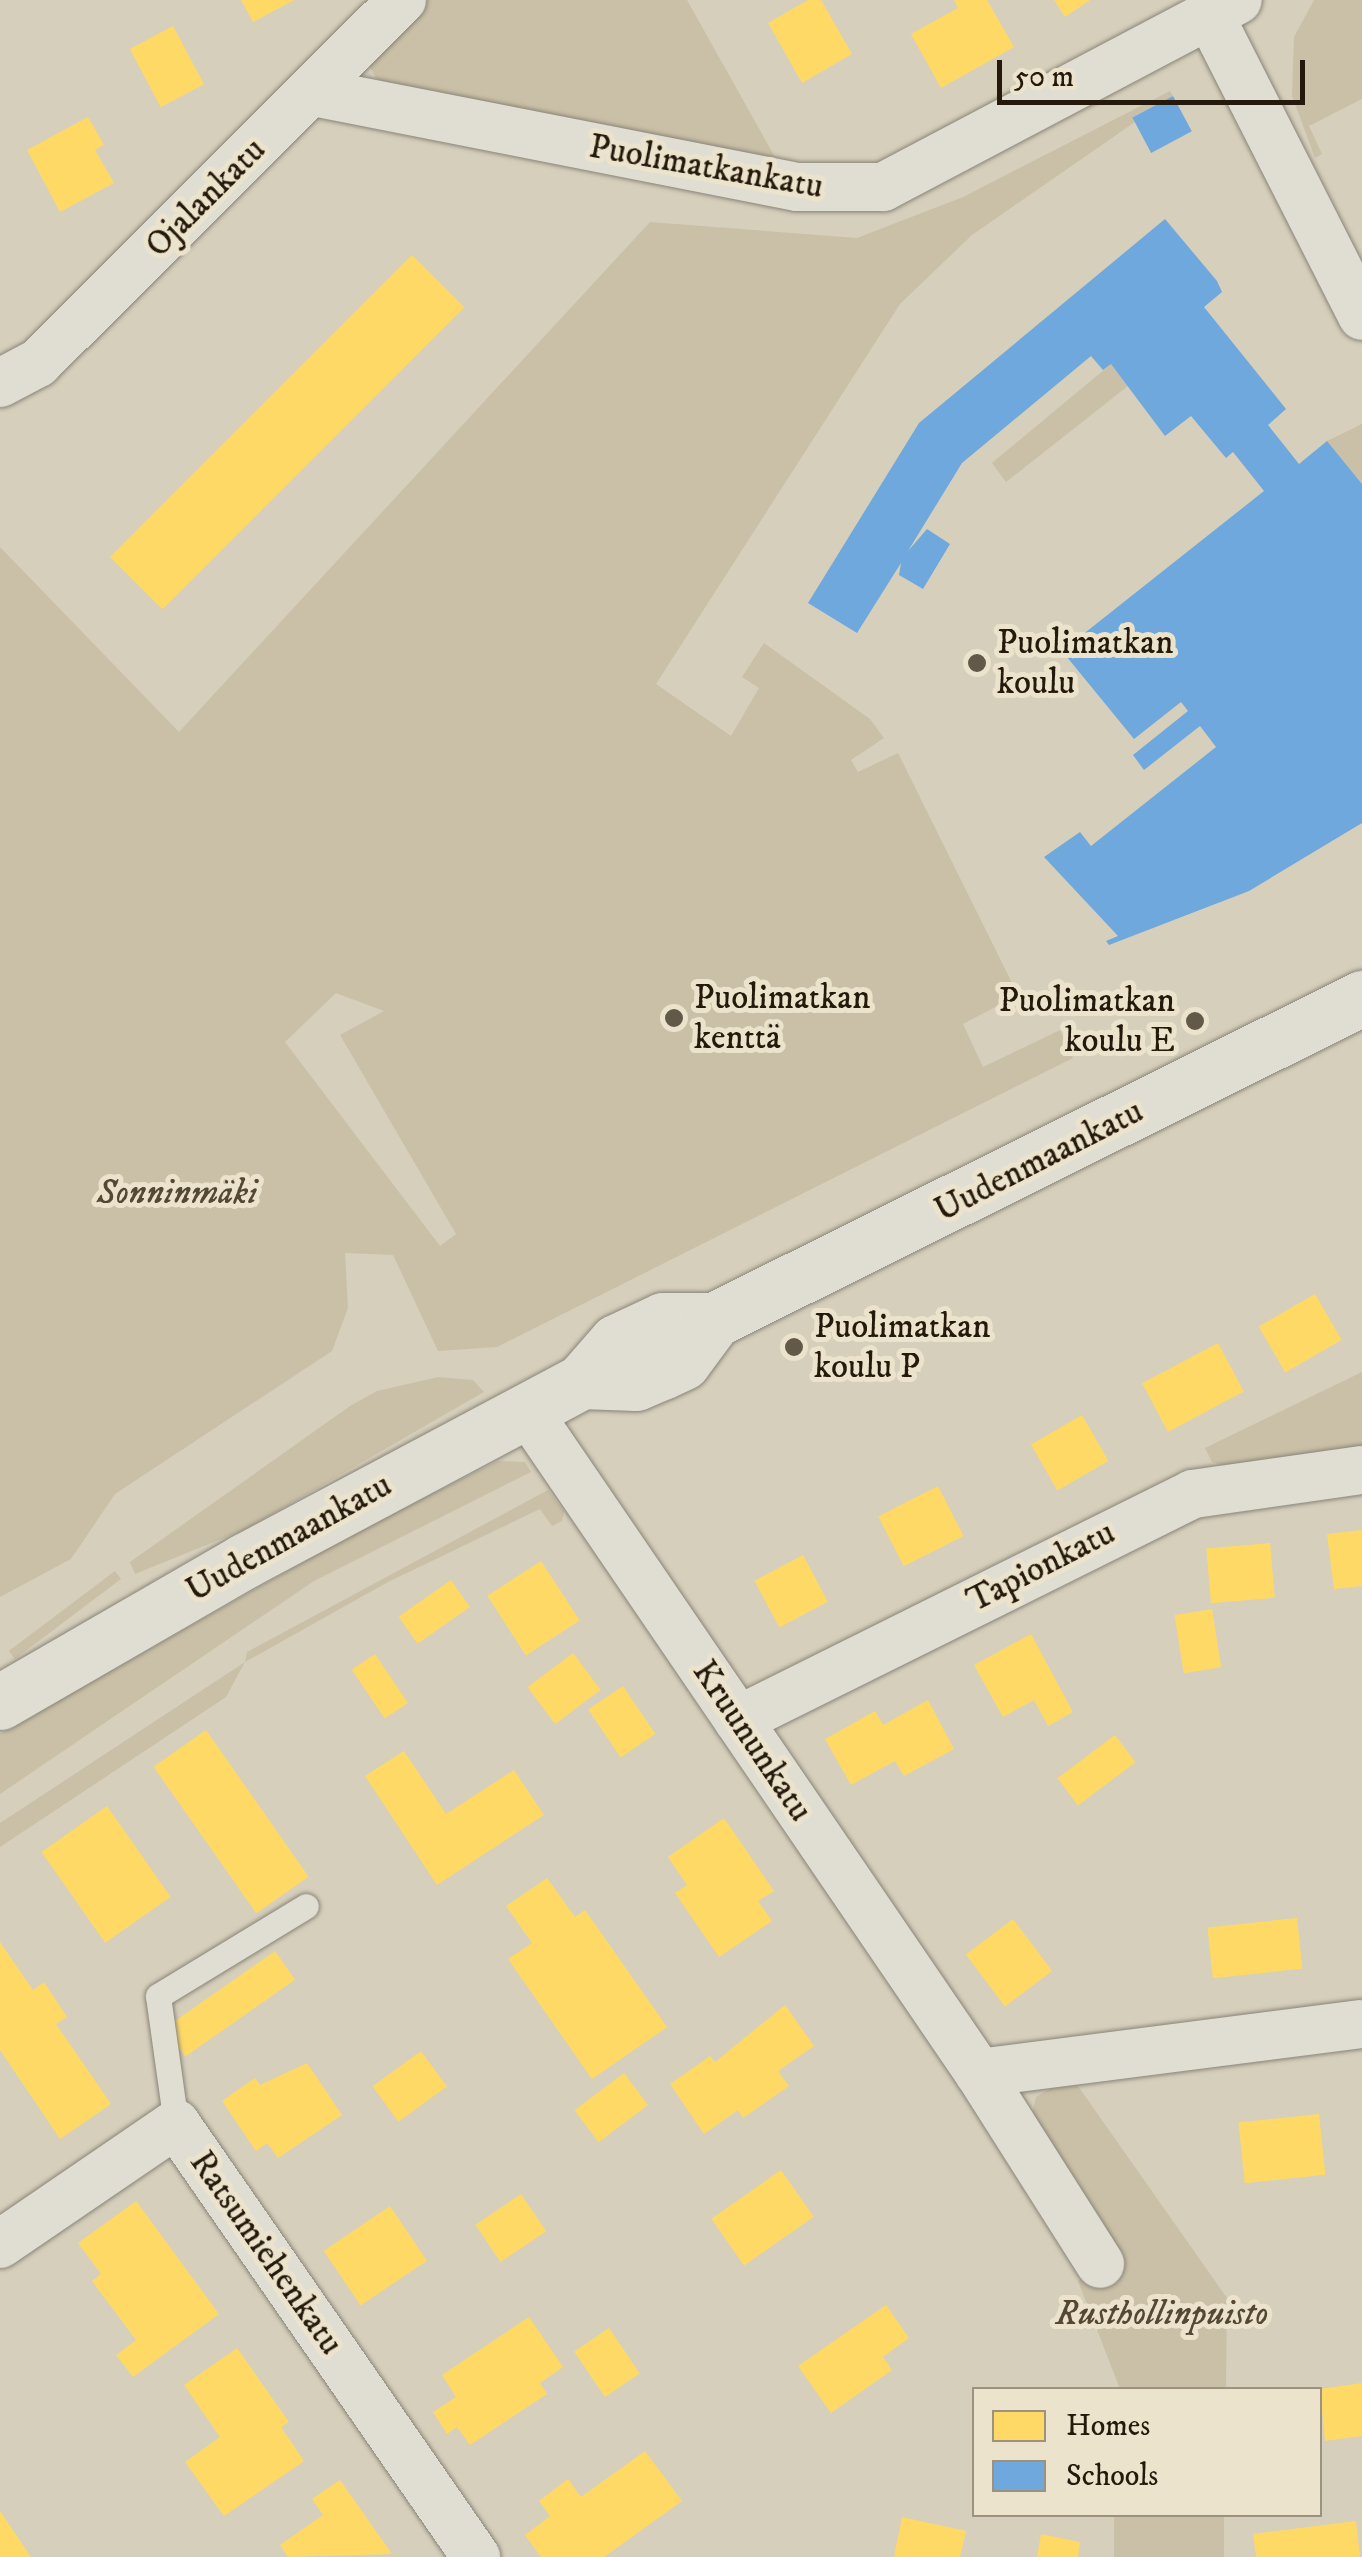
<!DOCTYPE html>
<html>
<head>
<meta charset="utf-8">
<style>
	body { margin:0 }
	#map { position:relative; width:1362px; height:2557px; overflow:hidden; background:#d6cfbc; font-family:"IM FELL DW Pica",serif }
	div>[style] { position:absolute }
	.green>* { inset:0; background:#cac0a7; transform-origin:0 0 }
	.homes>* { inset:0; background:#ffd966; transform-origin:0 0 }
	.schools>* { inset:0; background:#6fa8dc; transform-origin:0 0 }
	.roads { filter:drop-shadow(0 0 2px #898477) drop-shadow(0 0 2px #898477) }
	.service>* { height:25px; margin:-12.5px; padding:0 12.5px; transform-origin:12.5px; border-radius:12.5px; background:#e0ddd3 }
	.minor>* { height:48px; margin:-24px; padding:0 24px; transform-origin:24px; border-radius:24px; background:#e0ddd3 }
	.secondary>* { height:55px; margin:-27.5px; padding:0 27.5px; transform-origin:27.5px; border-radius:27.5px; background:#e0ddd3 }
	.dots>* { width:28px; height:28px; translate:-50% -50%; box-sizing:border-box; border:5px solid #ece3cd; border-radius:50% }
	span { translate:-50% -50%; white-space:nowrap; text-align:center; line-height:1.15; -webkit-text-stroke:10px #ece3cd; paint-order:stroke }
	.street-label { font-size:35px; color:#25190b }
	.poi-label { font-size:35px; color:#25190b }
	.left { translate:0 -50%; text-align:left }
	.right { translate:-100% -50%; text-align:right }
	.park-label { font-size:35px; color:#544835; font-style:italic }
	.legend { position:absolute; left:972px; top:2387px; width:350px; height:130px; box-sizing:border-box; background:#ece3cd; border:2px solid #9c927f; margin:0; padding:12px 18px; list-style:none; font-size:30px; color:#25190b }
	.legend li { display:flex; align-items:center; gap:20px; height:50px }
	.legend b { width:50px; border:2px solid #9c927f }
	.scale { position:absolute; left:997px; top:60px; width:308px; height:45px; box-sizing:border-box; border:5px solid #25190b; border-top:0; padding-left:12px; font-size:30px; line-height:35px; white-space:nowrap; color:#25190b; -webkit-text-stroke:8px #ece3cd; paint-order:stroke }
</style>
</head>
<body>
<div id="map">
	<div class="green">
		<i style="clip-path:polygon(421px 0,687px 0,776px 159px,398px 91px,376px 78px,368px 63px)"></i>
		<i style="clip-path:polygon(1314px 0,1362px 0,1362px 99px,1309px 126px,1322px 154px,1315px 158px,1292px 96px,1294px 37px)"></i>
		<i style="clip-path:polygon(evenodd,1170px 91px,1173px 96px,1133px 117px,1135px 122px,972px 235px,900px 304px,656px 684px,731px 736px,759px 688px,742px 677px,764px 643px,870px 719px,884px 738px,851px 760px,858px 772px,898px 753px,1018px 995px,963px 1024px,983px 1067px,1060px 1030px,1073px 1058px,497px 1347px,438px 1351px,393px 1255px,345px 1253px,348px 1308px,332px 1351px,115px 1494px,71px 1559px,0 1597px,0 547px,179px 732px,650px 222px,857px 238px,963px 197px,1170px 91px,336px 993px,384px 1011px,340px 1035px,456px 1234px,440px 1246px,285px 1042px,336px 993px)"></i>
		<i style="clip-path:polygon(1111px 364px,1128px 386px,1006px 482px,992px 463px)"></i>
		<i style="clip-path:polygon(1362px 424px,1362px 484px,1327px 441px)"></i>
		<i style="clip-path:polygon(1362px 1372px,1362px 1452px,1235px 1469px,1212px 1462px,1205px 1448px)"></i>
		<i style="clip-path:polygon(438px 1377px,473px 1380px,484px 1392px,246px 1529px,135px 1574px,130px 1562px,350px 1406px,377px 1391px)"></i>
		<i style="clip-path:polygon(498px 1461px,525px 1462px,531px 1472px,314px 1581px,0 1794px,0 1734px,365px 1527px)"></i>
		<i style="clip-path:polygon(548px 1490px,564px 1512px,562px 1521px,552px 1526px,540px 1509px,388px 1582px,245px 1662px,226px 1697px,0 1847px,0 1823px,245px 1662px,247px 1652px)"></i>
		<i style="left:115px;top:1571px;width:10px;height:133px;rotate:53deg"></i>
		<i style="clip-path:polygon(1071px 2076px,1227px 2298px,1226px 2389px,1120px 2389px,1078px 2281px,1117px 2246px,1039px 2134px,1033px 2110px,1036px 2097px)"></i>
		<i style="left:1114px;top:2515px;width:110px;height:43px"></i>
	</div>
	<div class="homes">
		<i style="clip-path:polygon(241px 0,294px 0,253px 22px)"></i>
		<i style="clip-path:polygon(808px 0,821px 0,852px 54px,802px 83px,768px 23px)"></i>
		<i style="clip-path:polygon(954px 0,987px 0,1014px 47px,941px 88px,911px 34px,958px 8px)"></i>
		<i style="clip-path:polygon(1054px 0,1090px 0,1065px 17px)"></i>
		<i style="left:173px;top:26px;width:66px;height:49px;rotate:62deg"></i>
		<i style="clip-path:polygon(88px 117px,104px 145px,95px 150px,114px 183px,60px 212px,27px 150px)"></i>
		<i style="left:412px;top:255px;width:74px;height:427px;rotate:45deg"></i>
		<i style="left:1315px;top:1294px;width:53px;height:65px;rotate:60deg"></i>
		<i style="left:1218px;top:1343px;width:55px;height:86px;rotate:62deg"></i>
		<i style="left:1082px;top:1415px;width:53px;height:59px;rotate:60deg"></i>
		<i style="left:938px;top:1486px;width:56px;height:67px;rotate:63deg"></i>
		<i style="clip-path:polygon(1362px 1530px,1362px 1586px,1334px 1589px,1327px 1534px)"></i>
		<i style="left:1270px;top:1543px;width:55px;height:64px;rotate:85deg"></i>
		<i style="left:803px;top:1555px;width:53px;height:55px;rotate:62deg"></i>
		<i style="left:541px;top:1561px;width:71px;height:64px;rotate:57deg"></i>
		<i style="left:451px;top:1580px;width:33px;height:64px;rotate:55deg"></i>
		<i style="left:1212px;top:1609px;width:59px;height:38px;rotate:81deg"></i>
		<i style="clip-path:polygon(1031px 1634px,1073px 1712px,1048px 1726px,1034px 1700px,1003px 1717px,974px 1665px)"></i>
		<i style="left:573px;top:1653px;width:46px;height:57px;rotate:53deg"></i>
		<i style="left:375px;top:1654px;width:59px;height:28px;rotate:56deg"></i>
		<i style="left:623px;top:1686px;width:58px;height:42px;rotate:56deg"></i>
		<i style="clip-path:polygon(928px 1700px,954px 1749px,904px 1776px,895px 1761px,851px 1785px,825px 1739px,875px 1711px,883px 1725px)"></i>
		<i style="left:206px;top:1730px;width:179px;height:64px;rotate:55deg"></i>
		<i style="left:1115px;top:1735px;width:34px;height:72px;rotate:53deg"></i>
		<i style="clip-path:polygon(404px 1751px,446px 1814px,514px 1770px,544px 1815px,437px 1885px,365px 1776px)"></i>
		<i style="left:107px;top:1806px;width:111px;height:80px;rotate:55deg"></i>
		<i style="clip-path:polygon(724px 1818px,774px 1891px,758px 1901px,772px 1921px,719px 1957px,675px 1893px,687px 1885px,668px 1857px)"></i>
		<i style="clip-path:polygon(547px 1878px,575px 1917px,585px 1910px,667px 2027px,592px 2079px,508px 1959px,532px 1943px,506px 1906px)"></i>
		<i style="left:1297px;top:1918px;width:51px;height:90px;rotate:84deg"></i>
		<i style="left:1013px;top:1919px;width:65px;height:59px;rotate:53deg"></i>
		<i style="clip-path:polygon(0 1942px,33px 1990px,44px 1982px,67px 2017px,56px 2024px,111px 2104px,60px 2139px,0 2050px)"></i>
		<i style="left:275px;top:1951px;width:35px;height:134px;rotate:55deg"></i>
		<i style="clip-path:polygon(785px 2005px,814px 2046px,778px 2071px,789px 2086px,743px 2118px,738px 2110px,704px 2134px,670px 2084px,710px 2056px,715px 2062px)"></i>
		<i style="left:421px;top:2051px;width:44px;height:60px;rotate:54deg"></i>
		<i style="clip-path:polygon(307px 2063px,342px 2115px,278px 2158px,267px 2143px,256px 2151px,222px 2101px,255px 2078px,260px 2085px)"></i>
		<i style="left:624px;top:2073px;width:40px;height:62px;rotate:53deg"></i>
		<i style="left:1319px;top:2114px;width:61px;height:81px;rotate:84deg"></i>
		<i style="left:781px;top:2170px;width:57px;height:85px;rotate:55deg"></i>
		<i style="left:521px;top:2194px;width:45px;height:55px;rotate:56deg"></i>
		<i style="clip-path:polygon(136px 2201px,219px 2314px,133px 2377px,116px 2355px,136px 2340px,92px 2281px,101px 2274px,78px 2243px)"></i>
		<i style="left:390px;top:2206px;width:66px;height:80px;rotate:56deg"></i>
		<i style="clip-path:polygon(886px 2305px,909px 2338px,883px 2357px,892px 2370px,831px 2413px,798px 2366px)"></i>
		<i style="clip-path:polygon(529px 2317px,563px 2367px,540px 2383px,547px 2394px,470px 2445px,457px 2427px,447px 2434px,433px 2412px,456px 2397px,442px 2375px)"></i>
		<i style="left:609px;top:2328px;width:55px;height:42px;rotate:56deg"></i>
		<i style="clip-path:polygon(237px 2348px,289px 2422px,281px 2427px,304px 2461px,224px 2516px,185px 2462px,220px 2437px,184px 2385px)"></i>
		<i style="clip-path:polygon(1362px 2383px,1362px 2436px,1325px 2441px,1320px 2389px)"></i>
		<i style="clip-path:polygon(645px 2451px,682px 2501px,604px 2557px,541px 2557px,525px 2535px,550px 2516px,539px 2501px,568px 2479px,581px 2497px)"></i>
		<i style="clip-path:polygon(340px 2480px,392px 2554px,288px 2557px,280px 2545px,323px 2515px,312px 2499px)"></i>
		<i style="clip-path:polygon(0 2511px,31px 2557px,0 2557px)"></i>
		<i style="clip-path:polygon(902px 2517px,966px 2531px,960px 2557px,894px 2557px)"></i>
		<i style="clip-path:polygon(1356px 2521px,1360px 2557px,1256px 2557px,1253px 2534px)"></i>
		<i style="clip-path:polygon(1041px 2534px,1080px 2542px,1078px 2557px,1037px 2557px)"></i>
	</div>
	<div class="schools">
		<i style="left:1173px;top:96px;width:40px;height:46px;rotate:62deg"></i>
		<i style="clip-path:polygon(1165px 219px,1217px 281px,1222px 292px,1204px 307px,1286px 409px,1268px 425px,1299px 464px,1327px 441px,1362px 484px,1362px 823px,1249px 891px,1109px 945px,1106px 941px,1118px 936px,1044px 857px,1080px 832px,1091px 846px,1216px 747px,1200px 726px,1144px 770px,1133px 755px,1188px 711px,1181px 702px,1134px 739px,1062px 651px,1264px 491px,1233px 452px,1226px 458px,1191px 416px,1165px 436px,1111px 364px,1103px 370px,1091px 356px,962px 463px,908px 551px,927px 529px,950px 544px,923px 589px,899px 575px,901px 563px,857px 633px,808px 603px,919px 423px)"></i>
	</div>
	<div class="roads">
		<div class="service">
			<i style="left:176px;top:2124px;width:129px;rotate:-98deg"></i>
			<i style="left:158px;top:1996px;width:173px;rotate:-31.3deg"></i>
		</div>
		<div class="minor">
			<i style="left:1211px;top:18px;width:334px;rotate:63.1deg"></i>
			<i style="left:313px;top:92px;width:494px;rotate:11.1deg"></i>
			<i style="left:798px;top:187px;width:85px"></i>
			<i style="left:883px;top:187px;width:401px;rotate:-27.8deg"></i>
			<i style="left:0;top:383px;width:43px;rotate:-27.8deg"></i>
			<i style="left:38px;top:363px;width:514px;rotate:-44.92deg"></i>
			<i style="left:526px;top:1409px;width:804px;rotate:55.7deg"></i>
			<i style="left:979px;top:2073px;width:226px;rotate:57.6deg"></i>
			<i style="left:738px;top:1720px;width:508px;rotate:-26.41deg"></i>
			<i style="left:1193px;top:1494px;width:171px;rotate:-8.1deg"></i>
			<i style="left:979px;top:2073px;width:386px;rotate:-7.3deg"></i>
			<i style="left:0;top:2244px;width:213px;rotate:-34.3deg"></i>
			<i style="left:176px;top:2124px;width:527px;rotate:55.28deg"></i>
		</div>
		<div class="secondary">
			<i style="left:582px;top:1381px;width:54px;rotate:2.1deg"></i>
			<i style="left:636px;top:1383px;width:28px;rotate:-23deg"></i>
			<i style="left:662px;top:1372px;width:23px;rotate:-25deg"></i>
			<i style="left:683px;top:1362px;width:52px;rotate:-53.6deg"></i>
			<i style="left:0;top:1702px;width:282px;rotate:-30deg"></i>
			<i style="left:244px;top:1561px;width:383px;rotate:-28deg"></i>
			<i style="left:582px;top:1381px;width:52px;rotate:-48.9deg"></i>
			<i style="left:616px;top:1342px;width:52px;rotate:-25.1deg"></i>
			<i style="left:663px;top:1320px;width:51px"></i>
			<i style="left:714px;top:1320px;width:724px;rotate:-26.42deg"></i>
		</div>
	</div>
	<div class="dots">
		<i style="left:977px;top:663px;background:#635949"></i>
		<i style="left:674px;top:1018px;background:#635949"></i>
		<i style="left:1195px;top:1021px;background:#635949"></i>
		<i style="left:794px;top:1347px;background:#635949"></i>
	</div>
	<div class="street-label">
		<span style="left:706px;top:167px;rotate:10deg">Puolimatkankatu</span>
		<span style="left:206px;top:198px;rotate:-45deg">Ojalankatu</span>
		<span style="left:1039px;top:1161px;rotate:-27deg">Uudenmaankatu</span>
		<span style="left:289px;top:1538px;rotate:-29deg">Uudenmaankatu</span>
		<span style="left:1041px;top:1567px;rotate:-27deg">Tapionkatu</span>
		<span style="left:752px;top:1741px;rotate:56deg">Kruununkatu</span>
		<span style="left:266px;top:2253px;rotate:55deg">Ratsumiehenkatu</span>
	</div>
	<div class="poi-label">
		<span class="left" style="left:997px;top:663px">Puolimatkan<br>koulu</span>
		<span class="left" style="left:694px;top:1018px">Puolimatkan<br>kenttä</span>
		<span class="right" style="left:1175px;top:1021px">Puolimatkan<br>koulu E</span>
		<span class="left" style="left:814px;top:1347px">Puolimatkan<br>koulu P</span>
	</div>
	<div class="park-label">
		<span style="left:177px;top:1193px">Sonninmäki</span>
		<span style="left:1162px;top:2314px">Rusthollinpuisto</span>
	</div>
	<ul class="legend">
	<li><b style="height:28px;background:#ffd966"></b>Homes</li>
	<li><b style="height:28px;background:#6fa8dc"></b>Schools</li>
	</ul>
	<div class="scale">50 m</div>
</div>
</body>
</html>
